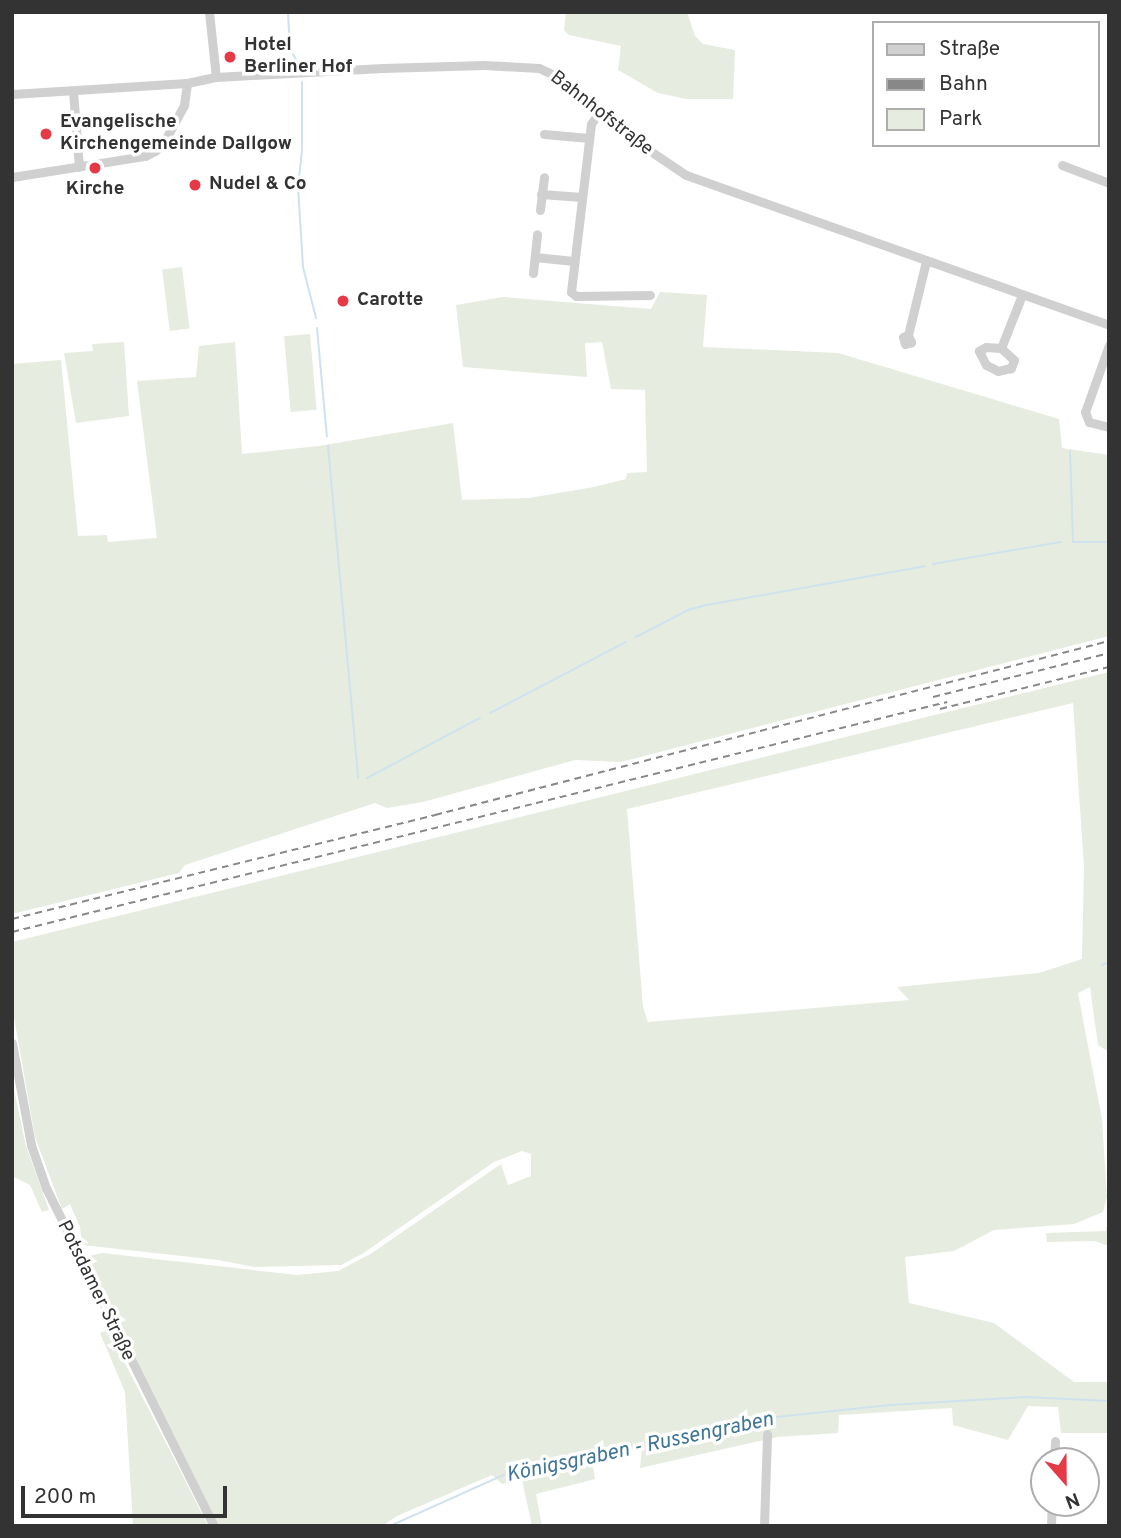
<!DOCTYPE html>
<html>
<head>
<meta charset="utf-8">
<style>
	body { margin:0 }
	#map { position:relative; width:1121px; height:1538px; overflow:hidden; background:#fff; font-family:Overpass,sans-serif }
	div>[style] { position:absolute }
	.green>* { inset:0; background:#e6ecdf; transform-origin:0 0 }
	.stream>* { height:2px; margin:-1px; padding:0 1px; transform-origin:1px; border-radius:1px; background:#cfe2ee }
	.minor>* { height:9px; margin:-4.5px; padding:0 4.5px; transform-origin:4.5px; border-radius:4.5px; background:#d0d0d0 }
	.rail>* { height:2px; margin-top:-1px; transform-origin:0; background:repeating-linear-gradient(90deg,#888 0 7px,transparent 0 12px) }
	.dots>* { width:19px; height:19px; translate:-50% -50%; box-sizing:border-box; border:4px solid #fff; border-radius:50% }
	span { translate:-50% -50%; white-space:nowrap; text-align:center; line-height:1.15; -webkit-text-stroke:7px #fff; paint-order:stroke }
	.poi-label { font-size:19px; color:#333; font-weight:700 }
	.left { translate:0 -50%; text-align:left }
	.street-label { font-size:19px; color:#333 }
	.water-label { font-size:21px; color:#3f7597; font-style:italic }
	.frame { position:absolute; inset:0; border:14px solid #333; pointer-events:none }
	.legend { position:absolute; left:872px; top:21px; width:228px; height:126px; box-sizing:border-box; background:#fff; border:2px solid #adadad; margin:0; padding:9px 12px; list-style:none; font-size:21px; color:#333 }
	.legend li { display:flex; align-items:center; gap:14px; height:35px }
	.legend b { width:35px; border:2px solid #adadad }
	.north { position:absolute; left:1030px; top:1447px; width:70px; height:70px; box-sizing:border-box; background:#fff; border:2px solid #adadad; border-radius:50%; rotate:159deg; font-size:19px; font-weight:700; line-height:28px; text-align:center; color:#333 }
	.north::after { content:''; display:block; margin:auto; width:24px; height:32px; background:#e63946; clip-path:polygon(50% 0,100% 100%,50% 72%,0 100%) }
	.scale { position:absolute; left:21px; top:1486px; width:206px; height:32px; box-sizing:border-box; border:4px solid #333; border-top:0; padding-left:9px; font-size:21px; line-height:24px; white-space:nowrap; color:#333; -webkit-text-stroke:5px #fff; paint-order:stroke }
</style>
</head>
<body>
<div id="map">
	<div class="green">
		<i style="clip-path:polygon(566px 12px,687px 12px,695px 36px,703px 44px,735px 50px,733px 99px,686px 99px,658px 93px,618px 70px,621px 46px,569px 35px,564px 30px)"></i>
		<i style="left:182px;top:267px;width:62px;height:20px;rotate:83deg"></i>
		<i style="clip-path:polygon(660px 292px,707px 295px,703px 347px,838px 353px,1059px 419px,1062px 448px,1109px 455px,1109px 636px,621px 762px,575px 760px,423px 802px,387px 808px,375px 803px,185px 865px,179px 873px,12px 914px,12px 364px,61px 360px,78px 536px,107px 535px,108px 542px,157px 538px,137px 381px,196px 377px,199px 346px,235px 342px,242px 454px,319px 446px,453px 423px,462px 500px,529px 498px,594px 487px,626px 479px,627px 473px,647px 472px,645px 390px,611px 389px,602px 342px,585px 343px,587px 377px,463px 367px,456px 305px,503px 297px,651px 309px)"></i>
		<i style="left:310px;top:334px;width:76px;height:26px;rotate:85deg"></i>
		<i style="clip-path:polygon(124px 342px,129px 416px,76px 423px,64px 353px,93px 351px,92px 344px)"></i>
		<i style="clip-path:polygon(evenodd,1109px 672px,1109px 1052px,1098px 1045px,1090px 987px,1078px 993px,1102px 1119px,1107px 1197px,1103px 1212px,1074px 1224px,994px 1230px,954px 1251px,905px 1257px,909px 1303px,994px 1323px,1074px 1382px,1109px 1382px,1109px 1433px,1061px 1433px,1058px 1407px,1028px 1406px,1008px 1440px,953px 1425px,952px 1408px,839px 1415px,838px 1433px,777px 1437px,640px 1468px,642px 1447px,592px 1460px,595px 1479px,536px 1494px,542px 1526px,532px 1526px,522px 1480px,502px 1484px,492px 1475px,397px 1516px,382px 1526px,218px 1526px,87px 1264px,89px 1256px,102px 1253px,297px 1275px,338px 1271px,372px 1253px,501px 1164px,508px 1185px,531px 1176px,531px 1154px,522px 1151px,494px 1162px,362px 1254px,341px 1265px,254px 1267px,218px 1260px,82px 1245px,80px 1227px,70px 1204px,62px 1209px,35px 1137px,12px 1006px,12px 942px,1109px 672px,1073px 703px,1084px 868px,1082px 959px,1039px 973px,897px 987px,909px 1000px,648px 1022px,643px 1007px,627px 809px,1073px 703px)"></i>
		<i style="clip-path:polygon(12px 1080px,26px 1146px,49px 1210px,42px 1212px,30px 1185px,12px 1176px)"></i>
		<i style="clip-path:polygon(1109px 1213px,1109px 1246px,1095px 1241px,1047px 1242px,1046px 1233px,1106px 1231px)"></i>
		<i style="clip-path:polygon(108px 1330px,182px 1474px,208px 1526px,133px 1526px,125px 1392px,100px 1333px)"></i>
	</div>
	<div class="stream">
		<i style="left:288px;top:12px;width:36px;rotate:87deg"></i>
		<i style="left:290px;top:48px;width:16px;rotate:63deg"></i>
		<i style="left:302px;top:82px;width:68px;rotate:90deg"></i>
		<i style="left:302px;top:150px;width:37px;rotate:96deg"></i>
		<i style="left:298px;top:187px;width:80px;rotate:86.4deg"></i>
		<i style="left:303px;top:267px;width:53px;rotate:75.7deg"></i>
		<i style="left:317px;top:328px;width:109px;rotate:84.8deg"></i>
		<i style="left:328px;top:446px;width:333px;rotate:84.8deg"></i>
		<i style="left:1070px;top:451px;width:91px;rotate:88.1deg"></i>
		<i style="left:1073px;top:542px;width:36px"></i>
		<i style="left:933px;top:564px;width:130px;rotate:-9.8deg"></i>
		<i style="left:636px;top:637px;width:59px;rotate:-27.4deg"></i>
		<i style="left:688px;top:610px;width:20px;rotate:-15deg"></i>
		<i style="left:707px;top:605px;width:221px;rotate:-10.1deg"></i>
		<i style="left:490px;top:713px;width:153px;rotate:-27.6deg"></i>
		<i style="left:367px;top:778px;width:128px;rotate:-28deg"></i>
		<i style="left:1102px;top:965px;width:8px;rotate:-23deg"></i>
		<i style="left:390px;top:1526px;width:129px;rotate:-24.2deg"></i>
		<i style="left:508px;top:1473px;width:246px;rotate:-12.5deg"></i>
		<i style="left:748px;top:1420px;width:143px;rotate:-6deg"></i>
		<i style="left:890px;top:1405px;width:136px;rotate:-3.4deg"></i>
		<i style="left:1026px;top:1397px;width:83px;rotate:2.8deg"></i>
	</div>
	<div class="minor">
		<i style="left:209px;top:12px;width:65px;rotate:83.9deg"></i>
		<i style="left:73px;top:91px;width:76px;rotate:85.5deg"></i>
		<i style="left:12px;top:94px;width:175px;rotate:-3.6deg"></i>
		<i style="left:187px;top:83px;width:30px;rotate:-12deg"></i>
		<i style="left:216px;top:77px;width:167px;rotate:-3.1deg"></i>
		<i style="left:383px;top:68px;width:101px;rotate:-1.7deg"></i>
		<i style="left:484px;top:65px;width:55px;rotate:3.1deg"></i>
		<i style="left:539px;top:68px;width:17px;rotate:25deg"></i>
		<i style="left:554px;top:75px;width:107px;rotate:38.9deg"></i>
		<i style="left:637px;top:142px;width:59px;rotate:34deg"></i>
		<i style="left:686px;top:175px;width:449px;rotate:19.5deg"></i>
		<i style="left:600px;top:111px;width:16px;rotate:125deg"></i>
		<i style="left:591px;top:124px;width:169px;rotate:96.8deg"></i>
		<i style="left:571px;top:292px;width:6px;rotate:39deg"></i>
		<i style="left:576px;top:296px;width:74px;rotate:-0.8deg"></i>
		<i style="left:544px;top:134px;width:45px;rotate:5.1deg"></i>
		<i style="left:1062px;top:165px;width:50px;rotate:21deg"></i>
		<i style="left:12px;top:177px;width:135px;rotate:-9deg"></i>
		<i style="left:145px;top:156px;width:11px;rotate:-27deg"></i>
		<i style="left:155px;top:151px;width:11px;rotate:-41deg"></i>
		<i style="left:163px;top:144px;width:44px;rotate:-61.7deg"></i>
		<i style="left:184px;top:105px;width:22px;rotate:-82deg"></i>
		<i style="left:541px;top:194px;width:41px;rotate:4.2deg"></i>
		<i style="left:540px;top:210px;width:33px;rotate:-83deg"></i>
		<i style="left:535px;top:257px;width:39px;rotate:6deg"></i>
		<i style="left:533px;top:273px;width:39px;rotate:-84deg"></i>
		<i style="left:908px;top:335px;width:8px;rotate:67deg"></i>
		<i style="left:911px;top:342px;width:6px;rotate:162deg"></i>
		<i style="left:905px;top:344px;width:7px;rotate:-106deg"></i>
		<i style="left:903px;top:337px;width:5px;rotate:-22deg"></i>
		<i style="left:908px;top:335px;width:76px;rotate:-76.3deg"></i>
		<i style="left:1109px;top:345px;width:71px;rotate:109.7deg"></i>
		<i style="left:1085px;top:412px;width:11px;rotate:68deg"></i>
		<i style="left:1089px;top:422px;width:21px;rotate:14deg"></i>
		<i style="left:1001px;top:348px;width:18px;rotate:43deg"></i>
		<i style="left:1014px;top:360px;width:9px;rotate:111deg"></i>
		<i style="left:1011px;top:368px;width:13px;rotate:167deg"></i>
		<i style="left:998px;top:371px;width:13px;rotate:-153deg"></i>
		<i style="left:986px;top:365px;width:16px;rotate:-117deg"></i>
		<i style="left:979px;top:351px;width:8px;rotate:-30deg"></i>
		<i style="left:986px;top:347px;width:15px;rotate:4deg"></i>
		<i style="left:1001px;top:348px;width:57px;rotate:-68.4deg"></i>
		<i style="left:12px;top:1043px;width:104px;rotate:79.4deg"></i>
		<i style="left:31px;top:1145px;width:46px;rotate:70.8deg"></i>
		<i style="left:46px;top:1188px;width:377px;rotate:63.6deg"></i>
		<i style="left:1054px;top:1461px;width:20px;rotate:-87deg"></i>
		<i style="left:764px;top:1526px;width:92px;rotate:-88.1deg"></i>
		<i style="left:1051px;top:1526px;width:23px;rotate:-88deg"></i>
	</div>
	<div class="rail">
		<i style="left:933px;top:697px;width:181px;rotate:-14deg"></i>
		<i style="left:940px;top:709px;width:174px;rotate:-14deg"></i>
		<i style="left:12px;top:919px;width:436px;rotate:-13.8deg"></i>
		<i style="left:435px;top:815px;width:696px;rotate:-14.48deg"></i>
		<i style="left:12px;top:932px;width:963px;rotate:-13.82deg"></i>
	</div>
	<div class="dots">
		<i style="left:230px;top:57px;background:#e63946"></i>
		<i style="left:46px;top:134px;background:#e63946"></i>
		<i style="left:95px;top:168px;background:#e63946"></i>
		<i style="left:195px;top:185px;background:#e63946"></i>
		<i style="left:343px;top:301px;background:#e63946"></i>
	</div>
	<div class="poi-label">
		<span class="left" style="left:244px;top:57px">Hotel<br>Berliner Hof</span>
		<span class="left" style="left:60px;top:134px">Evangelische<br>Kirchengemeinde Dallgow</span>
		<span class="left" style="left:209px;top:185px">Nudel &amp; Co</span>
		<span style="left:95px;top:190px">Kirche</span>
		<span class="left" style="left:357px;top:301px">Carotte</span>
	</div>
	<div class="street-label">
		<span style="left:601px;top:114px;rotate:38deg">Bahnhofstraße</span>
		<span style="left:95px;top:1291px;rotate:64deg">Potsdamer Straße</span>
	</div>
	<div class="water-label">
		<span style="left:640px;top:1448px;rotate:-12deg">Königsgraben - Russengraben</span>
	</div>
	<div class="frame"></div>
	<ul class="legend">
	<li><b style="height:9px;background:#d0d0d0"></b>Straße</li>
	<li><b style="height:9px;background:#888"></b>Bahn</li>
	<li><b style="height:19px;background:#e6ecdf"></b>Park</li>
	</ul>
	<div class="north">N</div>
	<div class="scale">200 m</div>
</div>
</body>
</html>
